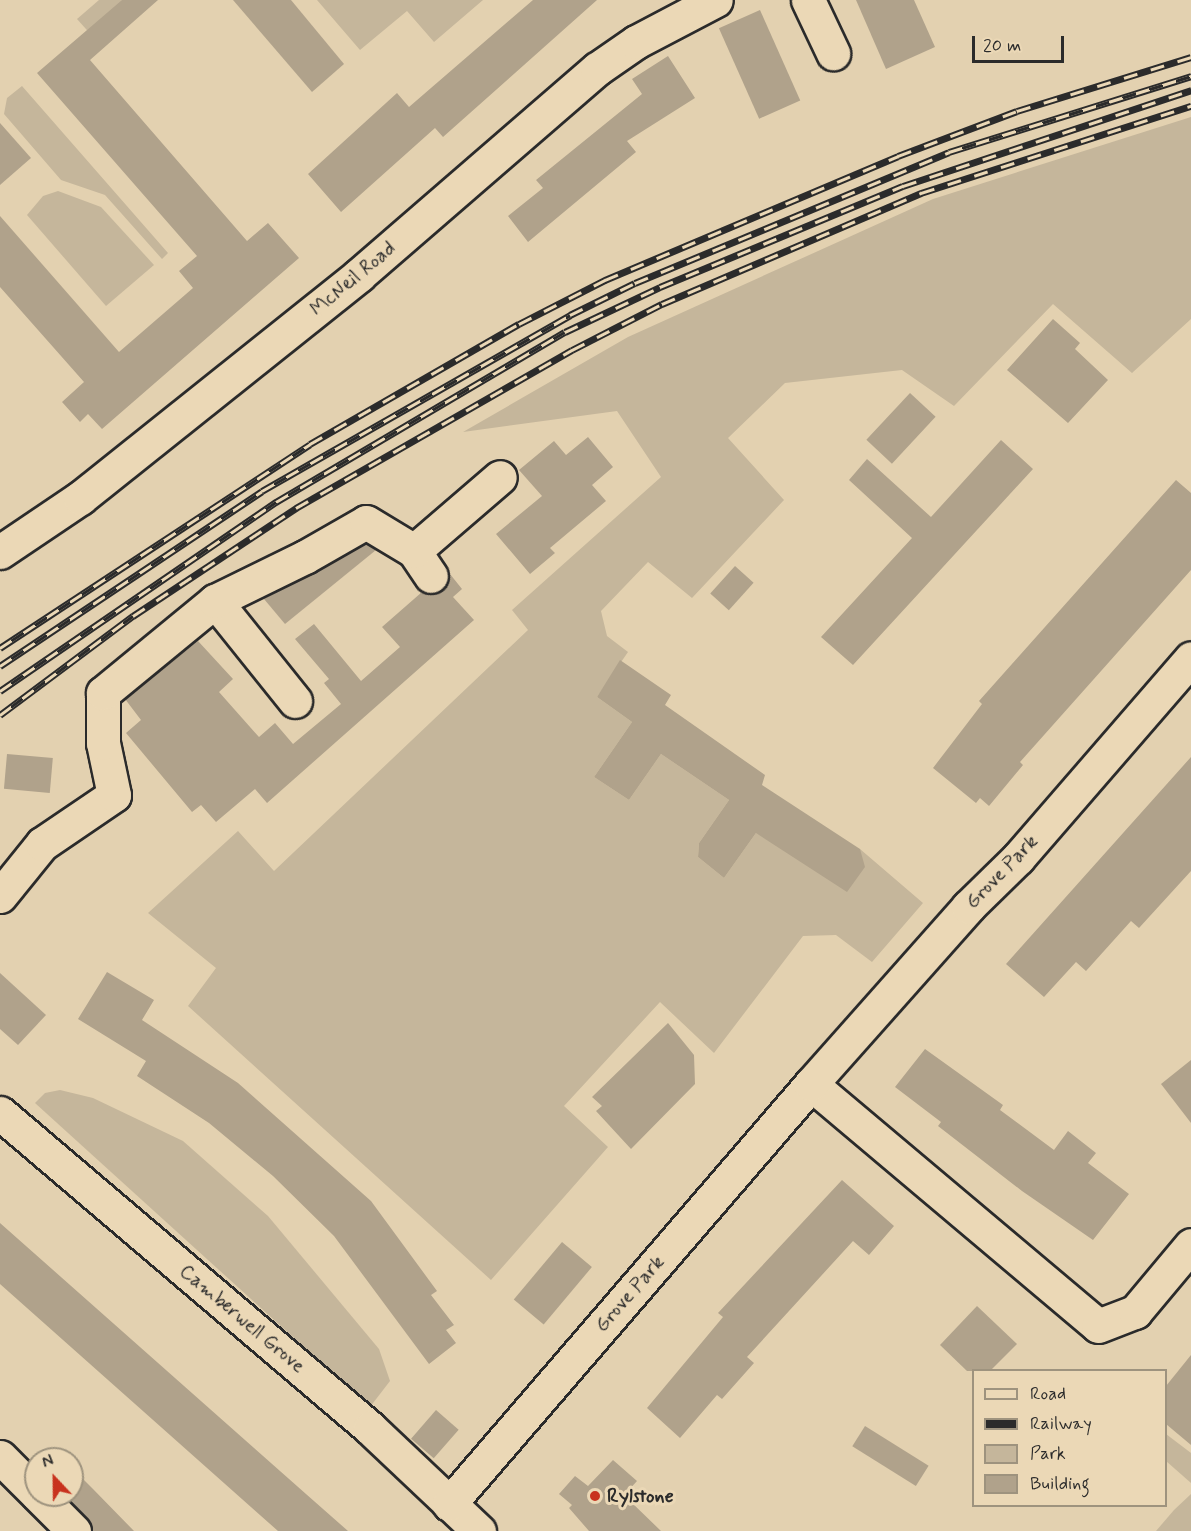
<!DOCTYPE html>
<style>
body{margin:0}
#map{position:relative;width:1191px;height:1531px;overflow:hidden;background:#e3d1b0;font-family:Mynerve,sans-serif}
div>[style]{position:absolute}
.green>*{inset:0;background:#c5b69b}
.building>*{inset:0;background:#b0a28b;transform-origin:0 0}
.roads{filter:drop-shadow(2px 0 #2b2b2b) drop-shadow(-2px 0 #2b2b2b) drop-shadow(0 2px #2b2b2b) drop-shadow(0 -2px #2b2b2b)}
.minor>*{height:33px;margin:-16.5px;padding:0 16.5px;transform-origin:16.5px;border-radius:16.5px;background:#ebd8b6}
.rail>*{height:7px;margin-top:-3.5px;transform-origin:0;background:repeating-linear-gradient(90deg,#ebd8b6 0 14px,#2b2b2b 0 28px);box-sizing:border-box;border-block:2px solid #2b2b2b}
.dots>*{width:16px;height:16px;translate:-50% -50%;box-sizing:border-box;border:3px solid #ebd8b6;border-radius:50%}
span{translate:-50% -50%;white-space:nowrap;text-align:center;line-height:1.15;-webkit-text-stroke:6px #ebd8b6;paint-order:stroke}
.street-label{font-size:20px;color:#2b2b2b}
.poi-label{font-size:20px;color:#2b2b2b;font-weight:700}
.left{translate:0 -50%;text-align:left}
.legend{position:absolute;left:972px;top:1369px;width:195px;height:138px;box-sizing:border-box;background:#ebd8b6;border:2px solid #9e937e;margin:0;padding:8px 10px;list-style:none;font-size:18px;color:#2b2b2b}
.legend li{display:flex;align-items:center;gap:12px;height:30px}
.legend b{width:30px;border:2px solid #9e937e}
.north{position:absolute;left:24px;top:1447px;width:60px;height:60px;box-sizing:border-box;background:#ebd8b6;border:2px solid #9e937e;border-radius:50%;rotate:338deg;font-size:16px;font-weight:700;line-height:24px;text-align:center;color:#2b2b2b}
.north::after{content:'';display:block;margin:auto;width:21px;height:27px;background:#c8321e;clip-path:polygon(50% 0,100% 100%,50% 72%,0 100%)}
.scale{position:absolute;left:972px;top:36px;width:92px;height:27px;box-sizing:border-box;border:3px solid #2b2b2b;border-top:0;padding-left:8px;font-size:18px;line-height:21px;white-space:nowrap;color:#2b2b2b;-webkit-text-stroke:4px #ebd8b6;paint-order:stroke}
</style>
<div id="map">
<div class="green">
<div style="clip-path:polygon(99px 0,122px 0,103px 48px,77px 19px)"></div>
<div style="clip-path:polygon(317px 0,483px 0,434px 42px,407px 11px,360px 50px)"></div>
<div style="clip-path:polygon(22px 86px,168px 253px,162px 259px,105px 195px,61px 180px,4px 114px,7px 98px)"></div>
<div style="clip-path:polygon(1191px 117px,1191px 319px,1132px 373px,1053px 304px,954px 406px,902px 370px,785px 383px,728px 438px,784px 500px,692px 598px,648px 562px,601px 611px,607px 636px,628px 652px,597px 697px,632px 722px,594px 777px,629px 800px,661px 754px,729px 800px,699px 843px,698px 857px,724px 878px,756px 833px,860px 849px,923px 903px,872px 962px,836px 935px,803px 936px,714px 1053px,660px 1002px,564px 1106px,608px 1147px,491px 1280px,188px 1006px,216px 968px,148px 913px,238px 831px,274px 871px,528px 630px,512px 610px,661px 477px,617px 411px,463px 432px,628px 337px,933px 199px)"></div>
<div style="clip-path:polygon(58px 191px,101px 207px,154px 265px,106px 306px,27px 215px,43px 196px)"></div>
<div style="clip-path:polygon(60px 1090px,93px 1098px,183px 1141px,268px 1216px,379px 1349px,390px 1381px,370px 1407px,35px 1103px,45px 1093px)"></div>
<div style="clip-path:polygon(1166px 1434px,1191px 1453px,1191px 1483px,1166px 1461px)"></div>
<div style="clip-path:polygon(1191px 1494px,1191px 1531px,1156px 1531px,1174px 1510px)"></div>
</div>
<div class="building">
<div style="clip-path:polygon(122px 0,158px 0,90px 60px,247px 241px,268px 223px,299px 258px,102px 429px,88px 414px,80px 422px,62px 402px,84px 382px,0 287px,0 216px,119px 352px,193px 288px,179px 271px,197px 256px,37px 73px)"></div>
<div style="clip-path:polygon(233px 0,291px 0,344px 64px,312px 92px)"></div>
<div style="clip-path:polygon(533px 0,597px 0,443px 137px,435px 128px,341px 212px,308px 174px,397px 93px,409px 107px)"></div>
<div style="clip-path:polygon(856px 0,914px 0,935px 47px,886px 69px)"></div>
<div style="left:760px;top:10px;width:99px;height:45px;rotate:66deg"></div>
<div style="clip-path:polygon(668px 56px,695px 98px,627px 141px,636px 152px,528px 242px,508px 216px,543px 188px,536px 180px,642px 94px,632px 79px)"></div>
<div style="clip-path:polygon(0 123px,31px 158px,0 185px)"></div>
<div style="clip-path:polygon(1053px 319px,1080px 343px,1075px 349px,1108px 380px,1068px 423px,1007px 370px)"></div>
<div style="left:910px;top:393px;width:35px;height:64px;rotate:43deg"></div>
<div style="clip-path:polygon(588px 437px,613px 467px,592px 485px,606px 501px,550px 548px,555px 553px,530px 574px,496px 534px,542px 496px,519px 470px,554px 441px,566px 455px)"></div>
<div style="clip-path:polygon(1001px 440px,1033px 469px,853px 665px,821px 637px,912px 538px,849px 480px,867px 459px,931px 517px)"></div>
<div style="clip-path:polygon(1176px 480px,1191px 493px,1191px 570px,1020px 762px,1023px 765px,989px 806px,980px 798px,976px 803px,933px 768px,982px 704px,979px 701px)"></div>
<div style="clip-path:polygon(366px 544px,376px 550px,285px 624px,264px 599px)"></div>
<div style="left:735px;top:566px;width:25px;height:37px;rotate:42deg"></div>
<div style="clip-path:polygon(450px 574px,462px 589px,453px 597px,474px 620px,267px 803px,255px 789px,216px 822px,201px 805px,192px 812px,126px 733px,141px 720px,125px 699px,198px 641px,233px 679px,219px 692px,259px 737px,275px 723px,293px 744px,341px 704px,324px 683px,329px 679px,295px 639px,314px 624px,361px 681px,400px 647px,382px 627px,422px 592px,442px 591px)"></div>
<div style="clip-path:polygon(620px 660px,671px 695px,665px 705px,765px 775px,762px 785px,860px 849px,865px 867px,847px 892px,756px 833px,724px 878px,698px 857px,699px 843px,729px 800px,661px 754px,629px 800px,594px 777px,632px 722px,597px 697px)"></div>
<div style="left:7px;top:754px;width:46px;height:35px;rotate:5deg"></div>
<div style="clip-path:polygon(1191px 757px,1191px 871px,1139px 928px,1131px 921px,1086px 971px,1076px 962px,1044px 997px,1006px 964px)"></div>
<div style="clip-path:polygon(107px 972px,154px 1000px,142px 1020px,238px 1083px,371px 1201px,437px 1291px,431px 1295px,454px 1325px,446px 1330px,456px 1343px,429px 1364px,334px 1236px,273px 1176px,209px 1123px,137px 1076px,146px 1061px,78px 1019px)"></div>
<div style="clip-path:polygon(0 973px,46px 1015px,18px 1045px,0 1029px)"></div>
<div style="clip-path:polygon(668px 1023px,694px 1055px,695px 1084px,631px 1149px,596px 1111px,602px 1106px,592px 1097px)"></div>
<div style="clip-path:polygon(925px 1049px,1003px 1105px,1000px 1110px,1054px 1150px,1068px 1131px,1096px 1153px,1088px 1163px,1129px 1194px,1093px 1240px,1022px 1191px,938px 1126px,941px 1122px,895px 1087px)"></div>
<div style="clip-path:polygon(1191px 1060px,1191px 1123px,1161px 1084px)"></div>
<div style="clip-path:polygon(842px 1180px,894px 1226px,869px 1255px,853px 1241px,747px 1357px,754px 1363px,722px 1399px,717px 1395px,680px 1438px,647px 1408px,723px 1317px,718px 1313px)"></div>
<div style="clip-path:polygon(0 1223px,306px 1494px,348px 1531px,278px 1531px,0 1284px)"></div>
<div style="left:562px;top:1242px;width:39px;height:75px;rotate:40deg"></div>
<div style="clip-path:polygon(977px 1306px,1017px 1344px,990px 1371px,967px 1371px,940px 1345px)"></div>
<div style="clip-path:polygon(1191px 1355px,1191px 1445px,1166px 1424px,1166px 1386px)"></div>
<div style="left:436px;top:1410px;width:30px;height:38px;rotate:41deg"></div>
<div style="left:865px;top:1426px;width:75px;height:24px;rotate:32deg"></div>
<div style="clip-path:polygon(54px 1450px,63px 1459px,46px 1459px)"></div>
<div style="clip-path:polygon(613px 1460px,637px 1481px,626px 1493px,629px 1500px,661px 1531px,589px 1531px,569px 1508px,572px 1505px,559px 1494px,575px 1476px,588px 1486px)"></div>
<div style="clip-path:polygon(72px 1468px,93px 1489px,134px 1531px,92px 1531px,88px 1518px,65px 1495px,72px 1495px)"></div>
</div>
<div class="roads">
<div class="minor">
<div style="left:808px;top:0;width:59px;rotate:64.7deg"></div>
<div style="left:414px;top:551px;width:30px;rotate:56deg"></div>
<div style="left:0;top:552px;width:97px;rotate:-34deg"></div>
<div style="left:80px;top:498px;width:357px;rotate:-38.6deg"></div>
<div style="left:359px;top:275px;width:315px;rotate:-40.9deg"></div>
<div style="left:597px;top:69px;width:47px;rotate:-34.7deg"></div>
<div style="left:636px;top:42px;width:90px;rotate:-27.7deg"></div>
<div style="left:215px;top:601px;width:128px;rotate:51.3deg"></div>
<div style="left:0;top:896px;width:67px;rotate:-51.1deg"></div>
<div style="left:42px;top:844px;width:87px;rotate:-34.2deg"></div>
<div style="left:114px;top:795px;width:53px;rotate:-101.9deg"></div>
<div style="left:103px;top:743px;width:50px;rotate:-90deg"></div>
<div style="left:103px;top:693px;width:145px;rotate:-39.4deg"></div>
<div style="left:215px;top:601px;width:100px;rotate:-26.1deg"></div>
<div style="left:305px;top:557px;width:70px;rotate:-29.8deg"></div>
<div style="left:366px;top:522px;width:56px;rotate:31.1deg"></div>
<div style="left:414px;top:551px;width:113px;rotate:-40.7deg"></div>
<div style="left:811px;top:1084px;width:375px;rotate:40.1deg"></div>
<div style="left:1098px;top:1326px;width:40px;rotate:-21deg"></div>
<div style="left:1135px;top:1312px;width:87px;rotate:-50.1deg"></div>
<div style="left:0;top:1113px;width:486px;rotate:40.4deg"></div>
<div style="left:370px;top:1428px;width:150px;rotate:43.4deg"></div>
<div style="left:0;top:1457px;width:51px;rotate:45deg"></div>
<div style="left:38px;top:1495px;width:51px;rotate:45deg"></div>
<div style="left:449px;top:1504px;width:554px;rotate:-49.24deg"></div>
<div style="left:811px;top:1084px;width:237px;rotate:-48.4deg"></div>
<div style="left:968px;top:907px;width:70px;rotate:-44.4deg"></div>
<div style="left:1018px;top:858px;width:264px;rotate:-49.1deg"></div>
</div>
</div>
<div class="rail">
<div style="left:0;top:648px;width:371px;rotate:-33.3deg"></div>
<div style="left:310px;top:444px;width:241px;rotate:-29.9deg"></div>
<div style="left:519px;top:324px;width:97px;rotate:-27.1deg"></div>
<div style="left:605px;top:280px;width:318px;rotate:-22.9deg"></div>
<div style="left:898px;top:156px;width:127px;rotate:-20.7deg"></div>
<div style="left:1017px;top:111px;width:182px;rotate:-17.2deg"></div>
<div style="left:0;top:666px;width:315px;rotate:-33.7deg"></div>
<div style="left:262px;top:491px;width:355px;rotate:-29.7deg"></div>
<div style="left:570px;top:315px;width:72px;rotate:-26.2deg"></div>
<div style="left:635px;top:283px;width:340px;rotate:-22.6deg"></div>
<div style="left:949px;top:152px;width:254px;rotate:-17.4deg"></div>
<div style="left:0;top:691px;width:335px;rotate:-34.4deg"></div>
<div style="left:276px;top:502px;width:335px;rotate:-30.5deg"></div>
<div style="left:565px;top:332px;width:105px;rotate:-25.3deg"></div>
<div style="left:660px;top:287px;width:263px;rotate:-22.6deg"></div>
<div style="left:903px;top:186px;width:304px;rotate:-18.4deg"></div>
<div style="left:0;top:715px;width:166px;rotate:-36.7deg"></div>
<div style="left:133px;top:616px;width:196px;rotate:-33.5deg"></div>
<div style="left:296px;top:508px;width:318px;rotate:-29.8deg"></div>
<div style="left:572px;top:350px;width:101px;rotate:-27.1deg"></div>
<div style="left:662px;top:304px;width:282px;rotate:-23.2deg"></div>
<div style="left:921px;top:193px;width:284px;rotate:-17.9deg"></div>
</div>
<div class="dots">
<div style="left:595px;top:1496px;background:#c8321e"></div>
</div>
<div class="street-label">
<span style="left:353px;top:279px;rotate:-40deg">McNeil Road</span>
<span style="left:1002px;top:872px;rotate:-46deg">Grove Park</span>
<span style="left:630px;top:1294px;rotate:-49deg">Grove Park</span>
<span style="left:242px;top:1319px;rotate:40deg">Camberwell Grove</span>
</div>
<div class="poi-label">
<span class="left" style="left:607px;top:1496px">Rylstone</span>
</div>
<ul class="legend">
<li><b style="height:8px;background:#ebd8b6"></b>Road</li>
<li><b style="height:8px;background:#2b2b2b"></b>Railway</li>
<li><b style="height:16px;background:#c5b69b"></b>Park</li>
<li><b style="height:16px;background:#b0a28b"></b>Building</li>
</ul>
<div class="north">N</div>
<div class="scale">20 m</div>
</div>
